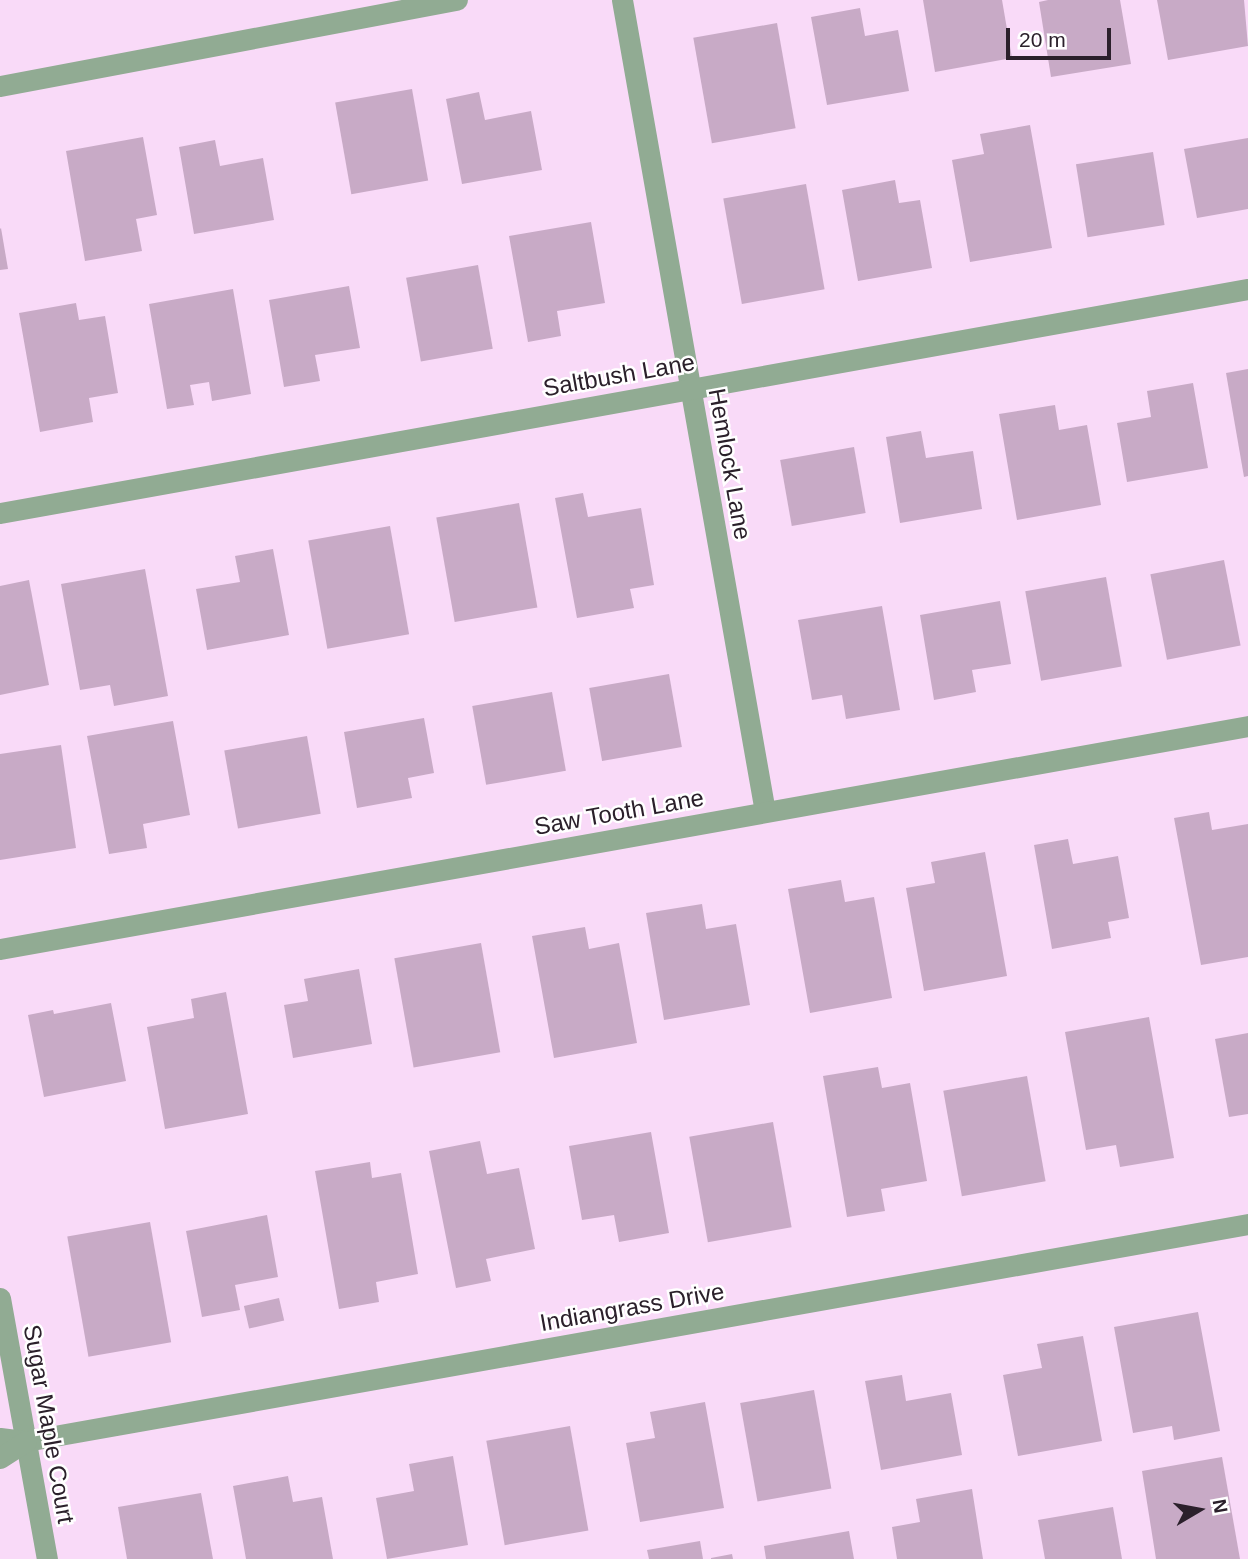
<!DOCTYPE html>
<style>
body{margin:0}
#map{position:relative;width:1248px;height:1559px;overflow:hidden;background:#f9daf8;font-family:Helvetica,sans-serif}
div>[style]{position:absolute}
.building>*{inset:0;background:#c8aac6;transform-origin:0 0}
.street>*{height:21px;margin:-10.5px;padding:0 10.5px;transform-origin:10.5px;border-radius:10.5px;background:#91ab93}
span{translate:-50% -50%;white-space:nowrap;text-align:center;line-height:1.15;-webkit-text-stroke:5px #fff;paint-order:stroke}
.street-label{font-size:24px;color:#2b202b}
.north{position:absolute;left:1164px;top:1475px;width:70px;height:70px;-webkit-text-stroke:5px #fff;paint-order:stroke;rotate:80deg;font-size:19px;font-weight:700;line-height:28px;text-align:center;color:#2b202b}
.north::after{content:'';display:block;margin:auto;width:24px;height:32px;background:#2b202b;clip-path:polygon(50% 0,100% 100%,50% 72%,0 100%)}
.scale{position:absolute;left:1006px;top:28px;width:105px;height:32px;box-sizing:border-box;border:4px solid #2b202b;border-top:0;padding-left:9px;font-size:21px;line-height:24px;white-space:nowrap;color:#2b202b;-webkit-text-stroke:5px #fff;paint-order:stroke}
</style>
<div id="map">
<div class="building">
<div style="clip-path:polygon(923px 0,1002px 0,1012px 58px,935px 72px)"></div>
<div style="clip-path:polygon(1048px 0,1120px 0,1131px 64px,1051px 77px,1039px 2px)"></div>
<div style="clip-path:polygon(1157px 0,1244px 0,1248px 46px,1168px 60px)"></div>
<div style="clip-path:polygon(860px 8px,865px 36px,898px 30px,909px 91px,827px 105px,811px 17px)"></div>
<div style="left:777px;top:23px;width:107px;height:85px;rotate:80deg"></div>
<div style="left:412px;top:89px;width:93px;height:78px;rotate:80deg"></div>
<div style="clip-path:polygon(479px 92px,485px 120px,531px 111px,542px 170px,462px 184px,446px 99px)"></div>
<div style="clip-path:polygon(1030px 125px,1052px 248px,970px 262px,952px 160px,984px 154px,980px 134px)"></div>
<div style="clip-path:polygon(143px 137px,157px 215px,136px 219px,142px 251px,85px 261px,66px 151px)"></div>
<div style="clip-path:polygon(1248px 138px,1248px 209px,1197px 218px,1184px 149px)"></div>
<div style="clip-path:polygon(215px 140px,220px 166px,263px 158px,274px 220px,194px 234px,179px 147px)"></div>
<div style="left:1153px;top:152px;width:74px;height:78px;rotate:81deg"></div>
<div style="clip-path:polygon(895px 180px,899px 203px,920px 200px,932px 268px,858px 281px,842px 190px)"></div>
<div style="left:806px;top:184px;width:107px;height:84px;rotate:80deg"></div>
<div style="clip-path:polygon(591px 222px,605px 303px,557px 311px,561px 336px,528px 342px,509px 236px)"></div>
<div style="clip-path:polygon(1px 228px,8px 269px,0 270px,0 229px)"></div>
<div style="left:478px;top:265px;width:85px;height:73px;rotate:80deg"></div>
<div style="clip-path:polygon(349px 286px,360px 348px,315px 355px,320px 381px,284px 387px,269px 300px)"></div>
<div style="clip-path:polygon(233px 289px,251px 394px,212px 401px,209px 382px,190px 385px,194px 405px,167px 409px,149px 304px)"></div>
<div style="clip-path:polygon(76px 303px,79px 320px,105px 316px,118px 393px,89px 398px,93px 422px,40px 432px,19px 313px)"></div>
<div style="clip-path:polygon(1248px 369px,1248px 476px,1244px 477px,1226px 373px)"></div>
<div style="clip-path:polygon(1193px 383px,1208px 468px,1127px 482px,1117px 423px,1151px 417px,1147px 391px)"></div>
<div style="clip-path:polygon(1055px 405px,1059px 430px,1087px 425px,1101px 505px,1017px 520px,999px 414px)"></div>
<div style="clip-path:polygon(921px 431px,926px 458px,973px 451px,982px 509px,900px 523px,886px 437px)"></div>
<div style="left:854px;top:447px;width:67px;height:75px;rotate:80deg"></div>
<div style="clip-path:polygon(583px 493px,588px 517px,641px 508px,654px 585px,630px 589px,634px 608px,577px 618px,555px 498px)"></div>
<div style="left:519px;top:503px;width:106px;height:84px;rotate:80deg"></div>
<div style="left:390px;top:526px;width:110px;height:83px;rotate:80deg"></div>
<div style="clip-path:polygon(273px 549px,289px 635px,207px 650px,196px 589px,240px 582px,235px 556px)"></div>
<div style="left:1224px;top:560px;width:87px;height:75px;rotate:79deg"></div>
<div style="clip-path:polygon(145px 569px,168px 696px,114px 706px,110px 685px,80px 690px,61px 584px)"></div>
<div style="left:1106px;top:577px;width:91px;height:82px;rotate:80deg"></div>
<div style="clip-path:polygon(29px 580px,49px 685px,0 695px,0 586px)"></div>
<div style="clip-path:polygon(1000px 601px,1011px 664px,972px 670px,976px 692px,934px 700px,920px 615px)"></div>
<div style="clip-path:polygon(882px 606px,900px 710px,846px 719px,842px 695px,812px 700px,798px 620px)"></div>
<div style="left:669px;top:674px;width:74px;height:81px;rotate:80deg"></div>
<div style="left:552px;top:692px;width:80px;height:81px;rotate:80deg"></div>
<div style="clip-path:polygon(424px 718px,434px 773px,408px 778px,412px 798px,357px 808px,344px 732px)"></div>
<div style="clip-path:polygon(173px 721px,190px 815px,143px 824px,147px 848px,109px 854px,87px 736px)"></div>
<div style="left:307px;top:736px;width:79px;height:84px;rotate:80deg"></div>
<div style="clip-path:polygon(61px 745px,76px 848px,0 860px,0 754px)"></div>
<div style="clip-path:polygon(1209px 812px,1212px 830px,1248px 824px,1248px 957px,1201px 965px,1174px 818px)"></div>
<div style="clip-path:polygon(1068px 839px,1073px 864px,1118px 856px,1129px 918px,1108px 922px,1111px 938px,1052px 949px,1034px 845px)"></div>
<div style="clip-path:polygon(985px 852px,1007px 976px,924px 991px,906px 888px,935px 883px,931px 862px)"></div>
<div style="clip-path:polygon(841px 880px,845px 902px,874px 897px,892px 998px,810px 1013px,788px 889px)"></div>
<div style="clip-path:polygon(702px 904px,706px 929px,736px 924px,750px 1005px,664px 1020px,646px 913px)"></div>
<div style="clip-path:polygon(585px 927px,589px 949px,619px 943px,637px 1043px,554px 1058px,532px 936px)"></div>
<div style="left:481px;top:943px;width:111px;height:88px;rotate:80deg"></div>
<div style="clip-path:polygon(359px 969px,372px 1044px,293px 1058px,284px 1005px,308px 1001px,304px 979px)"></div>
<div style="clip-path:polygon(226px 992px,248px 1114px,165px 1129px,147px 1027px,194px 1018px,191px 999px)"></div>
<div style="clip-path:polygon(111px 1003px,126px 1081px,44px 1097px,28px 1015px,53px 1010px,54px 1014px)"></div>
<div style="clip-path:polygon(1149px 1017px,1174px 1158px,1120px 1167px,1116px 1145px,1086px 1150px,1065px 1032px)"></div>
<div style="clip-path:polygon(1248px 1033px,1248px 1114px,1229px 1117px,1215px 1039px)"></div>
<div style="clip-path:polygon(878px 1067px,882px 1088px,910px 1083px,927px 1181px,881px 1189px,885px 1211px,847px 1217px,823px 1076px)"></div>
<div style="left:1027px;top:1076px;width:107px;height:85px;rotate:80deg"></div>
<div style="left:773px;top:1122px;width:107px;height:85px;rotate:80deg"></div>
<div style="clip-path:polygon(651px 1132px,669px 1233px,619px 1242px,614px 1215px,582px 1220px,569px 1146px)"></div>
<div style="clip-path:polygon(480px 1141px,487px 1174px,519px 1168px,535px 1249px,486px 1259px,491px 1281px,456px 1288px,429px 1151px)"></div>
<div style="clip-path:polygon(370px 1162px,372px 1178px,401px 1173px,418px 1274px,376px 1282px,379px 1302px,339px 1309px,315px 1171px)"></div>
<div style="clip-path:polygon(267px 1215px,278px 1277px,235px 1285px,240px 1310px,202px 1317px,186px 1231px)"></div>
<div style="left:150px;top:1222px;width:122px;height:84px;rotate:80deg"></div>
<div style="left:279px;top:1298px;width:23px;height:36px;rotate:77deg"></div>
<div style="clip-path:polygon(1198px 1312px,1220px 1431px,1174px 1440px,1172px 1426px,1133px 1433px,1114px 1327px)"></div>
<div style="clip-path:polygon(1083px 1336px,1102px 1441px,1018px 1456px,1003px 1375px,1042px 1368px,1037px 1344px)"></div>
<div style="clip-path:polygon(902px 1375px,906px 1401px,951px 1393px,962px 1455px,881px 1470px,865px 1381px)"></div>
<div style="left:814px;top:1390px;width:100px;height:75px;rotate:80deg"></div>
<div style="clip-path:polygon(705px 1402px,724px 1508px,640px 1522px,626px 1443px,655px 1438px,650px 1412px)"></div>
<div style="left:570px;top:1426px;width:106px;height:85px;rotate:80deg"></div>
<div style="clip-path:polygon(453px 1456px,468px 1545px,387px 1559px,376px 1498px,414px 1491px,409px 1464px)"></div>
<div style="clip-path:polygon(1222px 1457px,1240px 1559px,1156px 1559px,1142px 1471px)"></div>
<div style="clip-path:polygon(288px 1476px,293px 1502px,322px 1497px,333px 1559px,246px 1559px,233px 1486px)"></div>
<div style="clip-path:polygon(972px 1489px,983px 1559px,897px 1559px,892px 1527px,920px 1522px,916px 1499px)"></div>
<div style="clip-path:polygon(201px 1493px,213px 1559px,127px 1559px,118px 1507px)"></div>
<div style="clip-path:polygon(1113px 1507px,1122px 1559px,1045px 1559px,1038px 1520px)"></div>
<div style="clip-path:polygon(849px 1531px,854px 1559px,766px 1559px,764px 1546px)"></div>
<div style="clip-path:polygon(700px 1541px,703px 1559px,649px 1559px,647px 1550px)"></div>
<div style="clip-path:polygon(732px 1554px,733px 1559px,711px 1559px,711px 1558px)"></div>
</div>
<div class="street">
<div style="left:622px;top:0;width:824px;rotate:80.01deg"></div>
<div style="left:0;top:86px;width:465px;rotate:-10.7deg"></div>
<div style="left:0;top:513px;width:1268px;rotate:-10.18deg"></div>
<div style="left:0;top:949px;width:1268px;rotate:-10.13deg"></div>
<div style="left:0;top:1298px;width:265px;rotate:79.8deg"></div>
<div style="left:0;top:1438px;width:26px;rotate:7deg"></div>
<div style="left:26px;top:1441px;width:1241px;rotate:-10.07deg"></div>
<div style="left:0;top:1458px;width:31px;rotate:-33deg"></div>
</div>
<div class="street-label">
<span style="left:619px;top:375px;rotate:-10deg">Saltbush Lane</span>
<span style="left:730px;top:464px;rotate:80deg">Hemlock Lane</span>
<span style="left:619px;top:812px;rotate:-10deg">Saw Tooth Lane</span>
<span style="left:632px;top:1307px;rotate:-10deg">Indiangrass Drive</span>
<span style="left:49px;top:1424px;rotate:80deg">Sugar Maple Court</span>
</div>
<div class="north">N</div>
<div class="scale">20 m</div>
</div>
